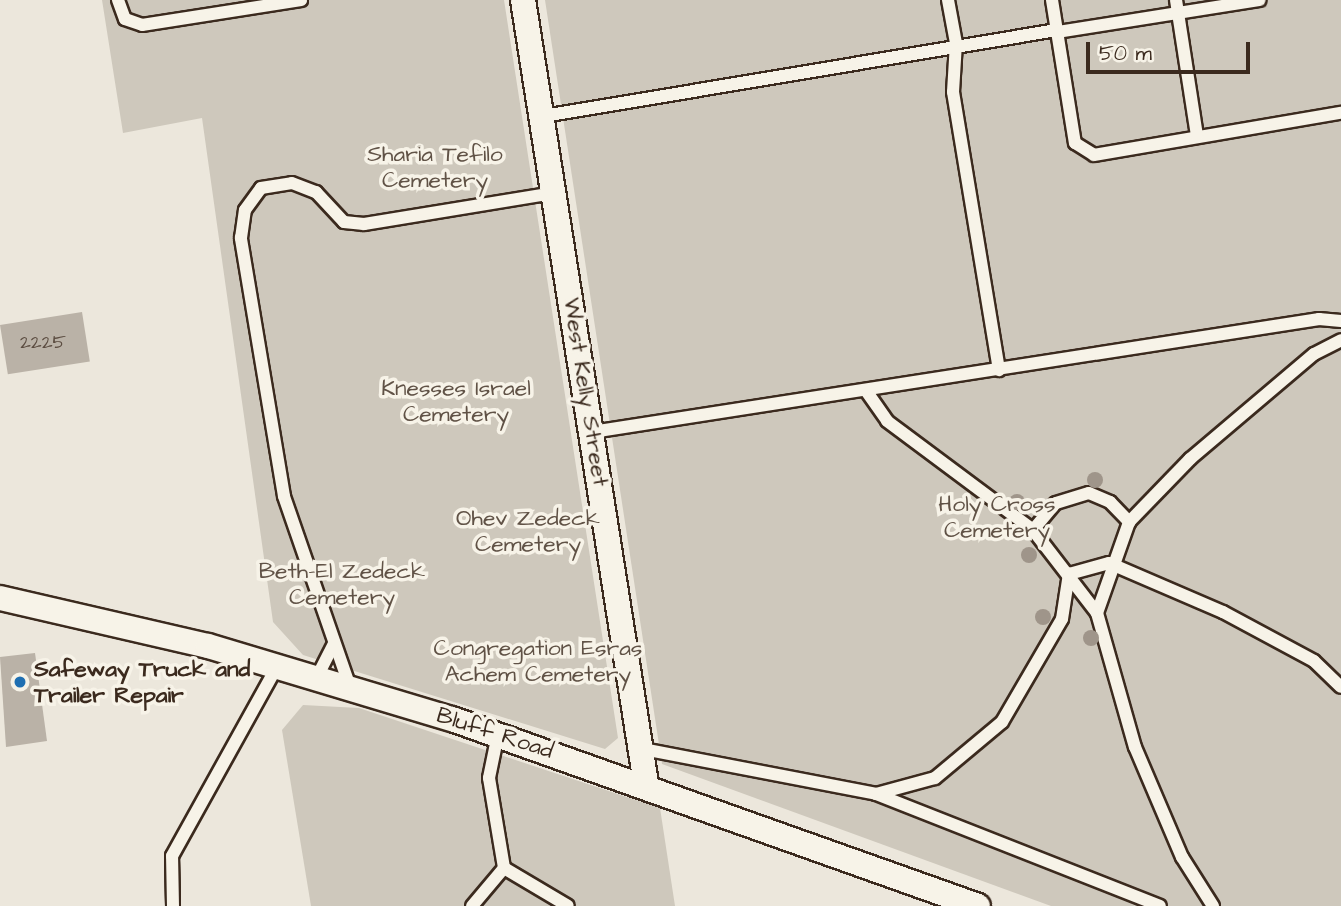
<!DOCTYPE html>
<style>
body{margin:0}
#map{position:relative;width:1341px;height:906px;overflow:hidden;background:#ece7dc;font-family:"Architects Daughter",sans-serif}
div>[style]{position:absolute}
.green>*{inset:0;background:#cec8bc}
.building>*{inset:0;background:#bab2a7;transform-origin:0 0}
.roads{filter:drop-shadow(2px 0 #3b2a1e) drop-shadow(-2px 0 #3b2a1e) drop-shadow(0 2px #3b2a1e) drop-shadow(0 -2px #3b2a1e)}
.lane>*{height:12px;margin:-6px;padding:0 6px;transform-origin:6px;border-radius:6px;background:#f7f3e8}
.street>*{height:24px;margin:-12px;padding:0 12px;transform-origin:12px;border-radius:12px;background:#f7f3e8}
.trees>*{width:16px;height:16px;margin:-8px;border-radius:50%;background:#9f958a}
.dots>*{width:19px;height:19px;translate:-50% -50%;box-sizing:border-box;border:4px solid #f7f3e8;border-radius:50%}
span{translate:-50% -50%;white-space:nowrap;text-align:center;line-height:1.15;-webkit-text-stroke:7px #f7f3e8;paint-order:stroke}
.number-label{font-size:19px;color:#5b4c40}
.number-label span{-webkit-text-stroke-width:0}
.park-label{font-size:23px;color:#605246}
.street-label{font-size:23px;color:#3b2a1e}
.poi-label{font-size:23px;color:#3b2a1e;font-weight:700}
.left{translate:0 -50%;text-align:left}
.scale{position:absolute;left:1086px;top:42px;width:164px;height:32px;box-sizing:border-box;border:4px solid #3b2a1e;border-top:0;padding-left:9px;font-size:21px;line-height:24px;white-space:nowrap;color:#3b2a1e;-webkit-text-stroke:5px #f7f3e8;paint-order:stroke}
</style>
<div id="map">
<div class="green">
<div style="clip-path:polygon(102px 0,504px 0,618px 738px,605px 749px,303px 655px,273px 622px,202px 118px,123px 133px)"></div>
<div style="clip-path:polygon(545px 0,1341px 0,1341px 906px,1051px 906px,662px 764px)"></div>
<div style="clip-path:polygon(303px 705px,359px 708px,660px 808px,675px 906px,311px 906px,282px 730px)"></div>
</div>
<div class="building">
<div style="left:82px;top:312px;width:50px;height:83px;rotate:81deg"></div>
<div style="clip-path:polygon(35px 653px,47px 741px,6px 747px,0 657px)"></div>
</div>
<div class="roads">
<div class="lane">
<div style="left:118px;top:0;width:20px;rotate:70deg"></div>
<div style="left:125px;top:19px;width:18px;rotate:19deg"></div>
<div style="left:142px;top:25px;width:161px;rotate:-8.9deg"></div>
<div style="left:948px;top:0;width:44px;rotate:79.5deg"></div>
<div style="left:956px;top:43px;width:49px;rotate:93.5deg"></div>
<div style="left:953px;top:92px;width:282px;rotate:80.6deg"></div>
<div style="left:1052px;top:0;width:145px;rotate:80.9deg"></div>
<div style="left:1075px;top:143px;width:22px;rotate:32deg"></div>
<div style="left:1094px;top:155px;width:251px;rotate:-9.7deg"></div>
<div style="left:1176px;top:0;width:138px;rotate:81.2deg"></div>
<div style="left:1058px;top:32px;width:204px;rotate:-9deg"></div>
<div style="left:544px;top:116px;width:520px;rotate:-9.52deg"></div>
<div style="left:867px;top:392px;width:35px;rotate:55deg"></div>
<div style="left:887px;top:421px;width:182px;rotate:36.7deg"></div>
<div style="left:1033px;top:530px;width:105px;rotate:52.4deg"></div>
<div style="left:1097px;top:613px;width:139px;rotate:74.2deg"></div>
<div style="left:1135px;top:747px;width:120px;rotate:66.9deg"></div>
<div style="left:1182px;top:857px;width:58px;rotate:57.7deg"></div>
<div style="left:592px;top:432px;width:736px;rotate:-8.83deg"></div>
<div style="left:1319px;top:319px;width:22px;rotate:5deg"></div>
<div style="left:1033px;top:530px;width:35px;rotate:-50deg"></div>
<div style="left:1056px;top:503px;width:34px;rotate:-17deg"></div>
<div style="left:1089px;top:493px;width:23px;rotate:23deg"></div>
<div style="left:1110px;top:502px;width:28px;rotate:46deg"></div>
<div style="left:1069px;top:574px;width:41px;rotate:-15.4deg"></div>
<div style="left:1109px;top:563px;width:124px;rotate:23.3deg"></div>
<div style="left:1223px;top:612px;width:103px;rotate:28.3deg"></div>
<div style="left:1314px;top:661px;width:37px;rotate:44deg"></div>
<div style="left:1097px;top:613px;width:96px;rotate:-70.6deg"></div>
<div style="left:1129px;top:522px;width:88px;rotate:-45.9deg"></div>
<div style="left:1190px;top:459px;width:162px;rotate:-40.3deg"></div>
<div style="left:1314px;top:354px;width:30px;rotate:-27deg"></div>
<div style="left:317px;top:677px;width:37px;rotate:-63deg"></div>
<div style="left:350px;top:687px;width:202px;rotate:-109.1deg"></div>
<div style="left:284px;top:496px;width:262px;rotate:-99.5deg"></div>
<div style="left:241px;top:238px;width:28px;rotate:-82deg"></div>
<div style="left:245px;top:210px;width:27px;rotate:-54deg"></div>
<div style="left:261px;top:188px;width:31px;rotate:-9deg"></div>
<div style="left:292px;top:183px;width:26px;rotate:21deg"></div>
<div style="left:316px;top:192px;width:41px;rotate:47deg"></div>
<div style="left:344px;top:222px;width:20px;rotate:6deg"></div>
<div style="left:364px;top:224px;width:193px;rotate:-9.3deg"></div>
<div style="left:498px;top:734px;width:45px;rotate:101.6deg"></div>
<div style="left:489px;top:778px;width:91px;rotate:80.5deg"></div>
<div style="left:504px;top:868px;width:74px;rotate:30.7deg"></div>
<div style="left:643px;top:749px;width:237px;rotate:10.9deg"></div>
<div style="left:876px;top:794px;width:305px;rotate:21.5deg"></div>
<div style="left:876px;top:794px;width:61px;rotate:-15.2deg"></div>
<div style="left:935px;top:778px;width:87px;rotate:-39.9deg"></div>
<div style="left:1002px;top:722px;width:119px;rotate:-59.8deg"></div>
<div style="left:1062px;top:619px;width:46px;rotate:-81.2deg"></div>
<div style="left:173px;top:906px;width:50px;rotate:-91.1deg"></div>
<div style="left:172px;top:856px;width:218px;rotate:-61deg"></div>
<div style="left:472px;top:906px;width:50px;rotate:-49.9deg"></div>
</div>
<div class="street">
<div style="left:523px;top:0;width:794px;rotate:81.08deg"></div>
<div style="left:0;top:598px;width:213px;rotate:13deg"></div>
<div style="left:208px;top:646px;width:255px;rotate:16.7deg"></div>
<div style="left:452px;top:719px;width:558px;rotate:19.57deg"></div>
</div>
</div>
<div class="trees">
<div style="left:1095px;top:480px"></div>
<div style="left:1017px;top:502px"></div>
<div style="left:1029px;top:555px"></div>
<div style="left:1043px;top:617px"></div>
<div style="left:1091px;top:638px"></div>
</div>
<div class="dots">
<div style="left:20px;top:682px;background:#1f6fb2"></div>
</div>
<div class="number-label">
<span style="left:43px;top:343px">2225</span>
</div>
<div class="park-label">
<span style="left:435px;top:167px">Sharia Tefilo<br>Cemetery</span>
<span style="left:456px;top:401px">Knesses Israel<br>Cemetery</span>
<span style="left:997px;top:517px">Holy Cross<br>Cemetery</span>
<span style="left:528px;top:531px">Ohev Zedeck<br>Cemetery</span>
<span style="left:342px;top:584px">Beth-El Zedeck<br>Cemetery</span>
<span style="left:538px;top:661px">Congregation Esras<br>Achem Cemetery</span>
</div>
<div class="street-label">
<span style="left:586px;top:392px;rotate:81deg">West Kelly Street</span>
<span style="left:495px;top:733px;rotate:18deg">Bluff Road</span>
</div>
<div class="poi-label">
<span class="left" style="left:34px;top:682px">Safeway Truck and<br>Trailer Repair</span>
</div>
<div class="scale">50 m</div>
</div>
